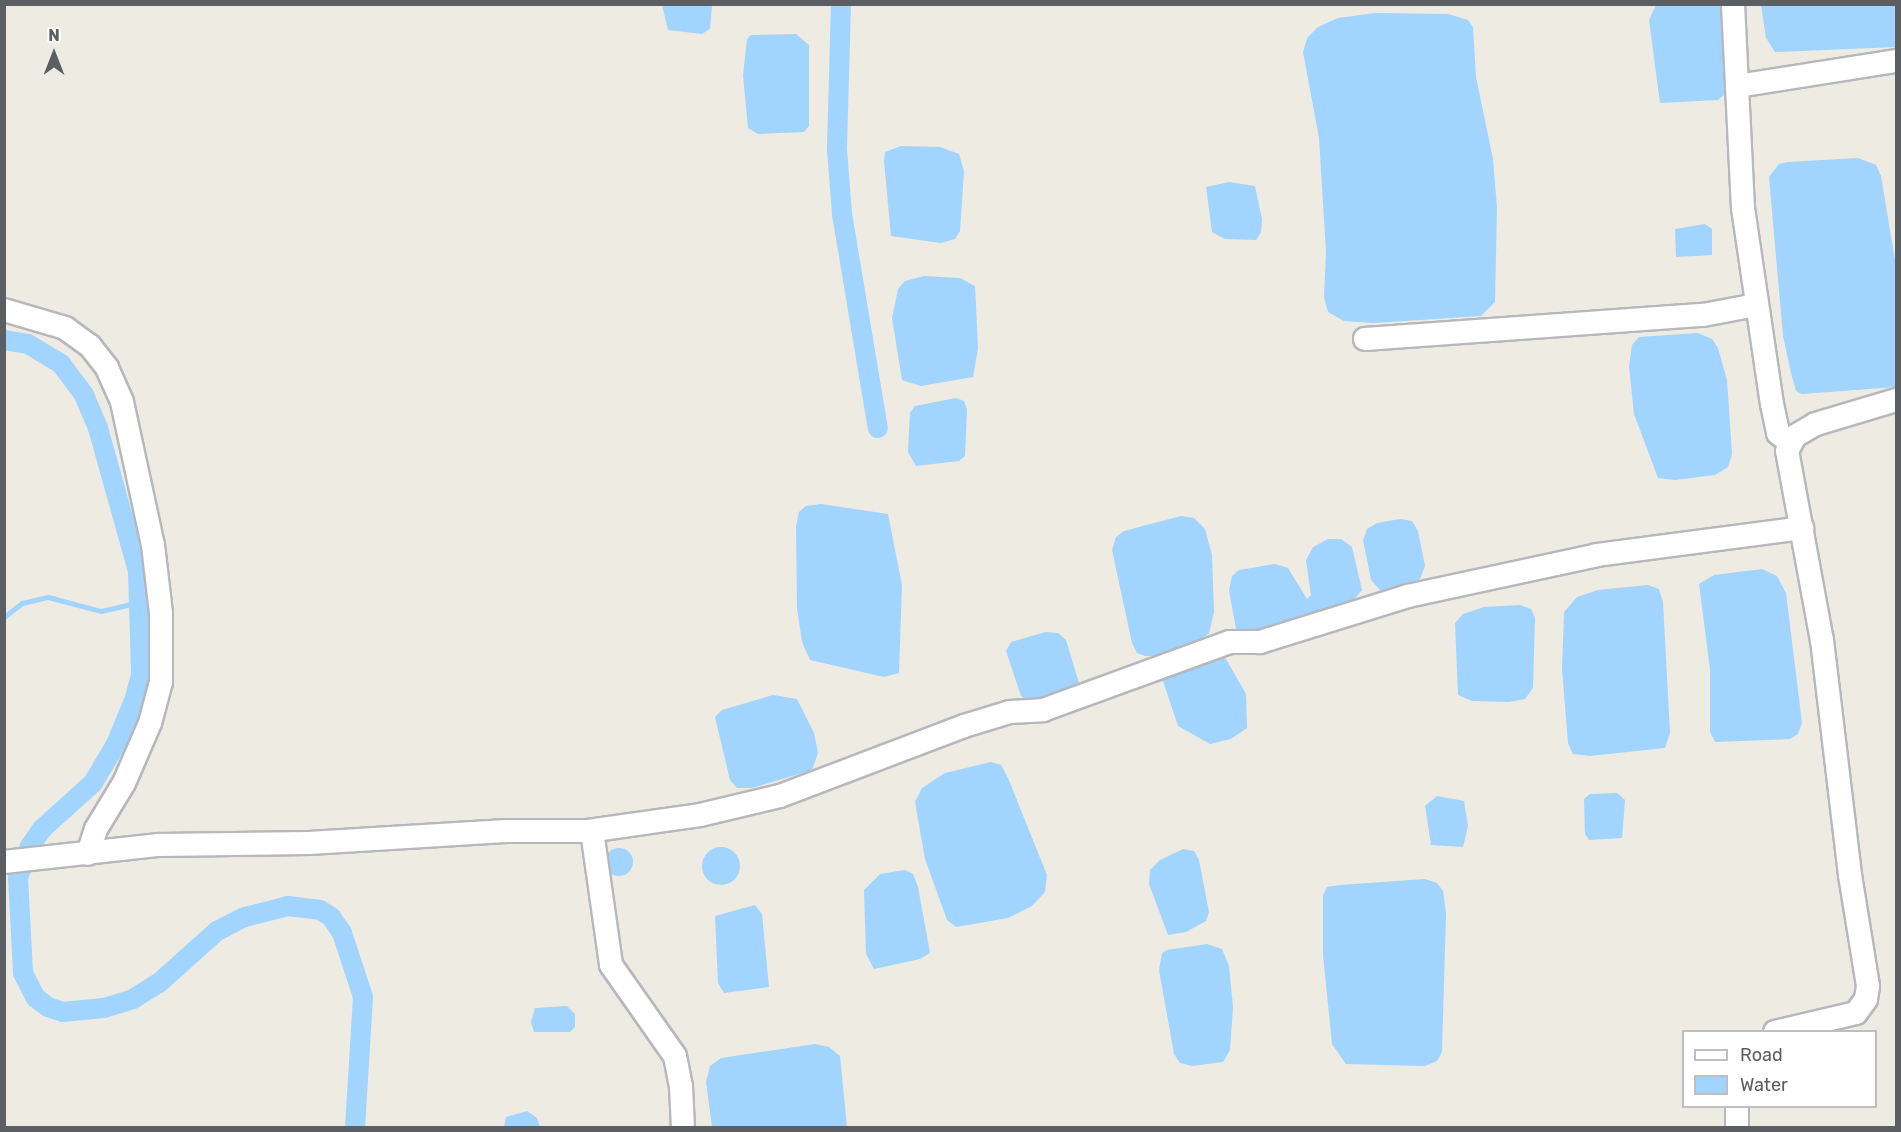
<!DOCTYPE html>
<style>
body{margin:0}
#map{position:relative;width:1901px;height:1132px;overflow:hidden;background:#eeebe2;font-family:Rubik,sans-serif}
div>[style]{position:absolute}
.water>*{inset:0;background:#a1d4ff}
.round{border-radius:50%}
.stream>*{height:5px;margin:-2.5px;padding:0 2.5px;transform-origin:2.5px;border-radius:2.5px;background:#a1d4ff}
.canal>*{height:20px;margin:-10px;padding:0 10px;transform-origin:10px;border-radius:10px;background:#a1d4ff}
.roads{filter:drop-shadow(2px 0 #b5b8bd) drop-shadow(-2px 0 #b5b8bd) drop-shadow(0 2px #b5b8bd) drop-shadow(0 -2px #b5b8bd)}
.minor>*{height:22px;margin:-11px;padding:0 11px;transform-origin:11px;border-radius:11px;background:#fff}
span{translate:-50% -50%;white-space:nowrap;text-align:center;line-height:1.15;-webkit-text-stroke:5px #fff;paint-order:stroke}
.frame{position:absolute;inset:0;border:6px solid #5b5e63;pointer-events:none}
.legend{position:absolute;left:1682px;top:1030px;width:195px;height:78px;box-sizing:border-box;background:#fff;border:2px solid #bdbfc1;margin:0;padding:8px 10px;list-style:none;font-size:18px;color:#5b5e63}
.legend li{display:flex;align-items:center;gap:12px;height:30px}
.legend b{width:30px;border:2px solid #bdbfc1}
.north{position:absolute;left:24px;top:24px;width:60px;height:60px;-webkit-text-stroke:4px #fff;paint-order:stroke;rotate:0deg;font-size:16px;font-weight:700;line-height:24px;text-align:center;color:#5b5e63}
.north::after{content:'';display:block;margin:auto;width:21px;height:27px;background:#5b5e63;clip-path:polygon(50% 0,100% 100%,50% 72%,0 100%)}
</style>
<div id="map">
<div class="water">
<div style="clip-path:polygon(662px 5px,712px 5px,710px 29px,702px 34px,668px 30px)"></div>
<div style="clip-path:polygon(1656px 5px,1723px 5px,1726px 83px,1724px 95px,1718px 100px,1660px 103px,1649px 20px)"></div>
<div style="clip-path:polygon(1761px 5px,1896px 5px,1896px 47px,1775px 52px,1766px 38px)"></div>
<div style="clip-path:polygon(1375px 13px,1448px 14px,1468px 20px,1473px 27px,1476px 77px,1493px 159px,1497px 208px,1495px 302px,1481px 316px,1374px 323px,1344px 321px,1328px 312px,1324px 297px,1326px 252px,1319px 138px,1303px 52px,1307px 38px,1318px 27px,1338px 18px)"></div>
<div style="clip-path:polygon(796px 34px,809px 45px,809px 126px,804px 132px,758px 134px,748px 128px,743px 75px,747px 39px,751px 35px)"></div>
<div style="clip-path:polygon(901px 146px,940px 147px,959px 154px,964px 171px,960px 231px,955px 239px,941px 243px,891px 236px,884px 161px,885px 152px)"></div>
<div style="clip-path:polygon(1858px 158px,1876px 165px,1881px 176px,1896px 266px,1896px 387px,1802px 394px,1796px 391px,1791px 373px,1783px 336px,1769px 177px,1779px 164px,1788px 162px)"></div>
<div style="clip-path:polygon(1229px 182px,1255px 186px,1262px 219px,1261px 232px,1256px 240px,1225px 239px,1212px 232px,1206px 187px)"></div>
<div style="clip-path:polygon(1705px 224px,1712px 229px,1712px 255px,1676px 257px,1675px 229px)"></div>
<div style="clip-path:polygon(924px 276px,960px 278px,975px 286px,978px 348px,973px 377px,921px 386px,902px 380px,892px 318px,898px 289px,905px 281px)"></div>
<div style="clip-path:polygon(1698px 333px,1712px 339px,1718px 348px,1727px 380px,1732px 454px,1728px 467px,1715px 475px,1675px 480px,1658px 478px,1634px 414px,1629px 367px,1632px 345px,1639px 337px)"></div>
<div style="clip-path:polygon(956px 398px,964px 401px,967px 409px,965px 456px,959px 461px,916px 466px,908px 452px,910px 413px,915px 406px)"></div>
<div style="clip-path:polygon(821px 504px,888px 514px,902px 585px,899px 673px,884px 677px,810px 660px,802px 642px,797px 608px,796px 526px,799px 512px,806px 506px)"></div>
<div style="clip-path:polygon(1181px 516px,1194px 518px,1205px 529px,1212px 555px,1214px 612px,1209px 633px,1199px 642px,1167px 656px,1145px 656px,1137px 653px,1132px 643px,1112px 550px,1116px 537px,1124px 531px)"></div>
<div style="clip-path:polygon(1400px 519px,1412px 521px,1418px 531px,1425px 566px,1420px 579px,1383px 593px,1371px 580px,1363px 540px,1367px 529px,1377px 523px)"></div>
<div style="clip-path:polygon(1328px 539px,1341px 539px,1352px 547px,1362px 590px,1352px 602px,1267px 630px,1245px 634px,1236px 629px,1229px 590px,1232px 576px,1239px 570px,1275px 564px,1288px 568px,1307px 599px,1311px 595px,1306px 560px,1313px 547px)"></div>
<div style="clip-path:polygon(1762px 569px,1777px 576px,1786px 593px,1802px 723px,1798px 734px,1790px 739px,1715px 742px,1710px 732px,1710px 669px,1699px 584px,1714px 575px)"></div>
<div style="clip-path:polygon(1648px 585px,1659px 589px,1663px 602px,1670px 733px,1665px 748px,1590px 756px,1573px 754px,1568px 743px,1562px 669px,1564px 612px,1577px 597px,1598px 590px)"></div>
<div style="clip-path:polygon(1520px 605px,1531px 609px,1535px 618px,1533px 688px,1525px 699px,1509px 702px,1472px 701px,1458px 695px,1455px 623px,1463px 614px,1484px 607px)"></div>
<div style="clip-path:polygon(1046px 632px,1058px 633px,1066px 640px,1079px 683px,1070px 691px,1028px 702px,1021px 696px,1006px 651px,1011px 642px)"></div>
<div style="clip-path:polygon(1217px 655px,1226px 659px,1246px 694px,1247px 728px,1231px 739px,1210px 744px,1178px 726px,1162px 678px)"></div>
<div style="clip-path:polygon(773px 695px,797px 699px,814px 733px,818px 753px,812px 770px,752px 788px,737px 788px,730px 780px,715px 717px,722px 710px)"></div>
<div style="clip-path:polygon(991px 762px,1001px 765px,1008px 778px,1047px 875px,1045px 892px,1032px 906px,1008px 918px,956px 927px,947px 920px,925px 859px,915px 802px,922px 788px,945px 773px)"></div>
<div style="clip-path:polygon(1617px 793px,1625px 800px,1622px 838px,1589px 840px,1585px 834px,1584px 799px,1590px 794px)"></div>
<div style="clip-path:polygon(1437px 796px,1464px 801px,1468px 826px,1463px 847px,1431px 845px,1425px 806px)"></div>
<div class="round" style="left:702px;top:847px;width:38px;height:38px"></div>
<div class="round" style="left:605px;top:848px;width:28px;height:28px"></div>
<div style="clip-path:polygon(1183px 849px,1194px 851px,1199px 860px,1209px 912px,1206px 921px,1186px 932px,1168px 935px,1149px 884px,1150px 870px,1160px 860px)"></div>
<div style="clip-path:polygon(905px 870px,913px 874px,918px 887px,930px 953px,920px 959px,874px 969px,866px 954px,864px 890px,880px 874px)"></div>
<div style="clip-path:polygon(1425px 879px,1437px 883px,1443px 891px,1446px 913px,1442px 1052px,1437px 1061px,1425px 1066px,1346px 1064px,1332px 1044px,1323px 955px,1323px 895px,1327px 887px,1340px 885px)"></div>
<div style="clip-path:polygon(755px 905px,762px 914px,769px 987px,724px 993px,718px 983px,715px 916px)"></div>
<div style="clip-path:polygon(1207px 944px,1222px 949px,1229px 966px,1233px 1007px,1230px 1050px,1223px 1062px,1192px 1066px,1180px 1063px,1174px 1054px,1159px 970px,1162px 953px,1167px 950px)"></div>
<div style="clip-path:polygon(567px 1006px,575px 1014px,575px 1027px,570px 1032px,534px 1032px,531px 1022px,535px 1008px)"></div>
<div style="clip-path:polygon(815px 1044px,829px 1047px,840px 1056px,847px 1127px,712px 1127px,706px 1082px,710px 1066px,721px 1058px)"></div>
<div style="clip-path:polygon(527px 1111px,537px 1118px,540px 1127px,504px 1127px,506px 1117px)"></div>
</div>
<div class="stream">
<div style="left:4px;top:617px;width:23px;rotate:-38deg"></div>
<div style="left:22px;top:603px;width:27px;rotate:-13deg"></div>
<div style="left:48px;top:597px;width:55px;rotate:14.8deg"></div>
<div style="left:101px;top:611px;width:39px;rotate:-13deg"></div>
</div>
<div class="canal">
<div style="left:841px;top:4px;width:145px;rotate:91.6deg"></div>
<div style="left:837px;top:149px;width:65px;rotate:85.6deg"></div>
<div style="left:842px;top:214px;width:217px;rotate:80.5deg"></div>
<div style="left:4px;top:340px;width:24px;rotate:9deg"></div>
<div style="left:28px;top:344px;width:39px;rotate:31deg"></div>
<div style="left:61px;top:364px;width:39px;rotate:53deg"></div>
<div style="left:84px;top:395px;width:36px;rotate:67deg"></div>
<div style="left:98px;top:428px;width:148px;rotate:74.4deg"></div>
<div style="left:138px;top:571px;width:104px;rotate:88.3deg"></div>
<div style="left:141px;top:675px;width:24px;rotate:105deg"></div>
<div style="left:135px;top:698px;width:50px;rotate:112.4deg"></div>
<div style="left:116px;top:744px;width:45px;rotate:120.5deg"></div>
<div style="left:93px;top:783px;width:69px;rotate:138deg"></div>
<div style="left:42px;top:829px;width:21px;rotate:125deg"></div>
<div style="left:30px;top:846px;width:33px;rotate:111deg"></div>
<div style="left:18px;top:877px;width:96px;rotate:87deg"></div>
<div style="left:23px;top:973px;width:28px;rotate:63deg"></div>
<div style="left:36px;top:998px;width:15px;rotate:37deg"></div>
<div style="left:48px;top:1007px;width:16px;rotate:18deg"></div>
<div style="left:63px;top:1012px;width:41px;rotate:-5.6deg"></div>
<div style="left:104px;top:1008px;width:30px;rotate:-17deg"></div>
<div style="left:133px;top:999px;width:31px;rotate:-32deg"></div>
<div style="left:159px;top:983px;width:78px;rotate:-41.9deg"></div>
<div style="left:217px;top:931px;width:31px;rotate:-27deg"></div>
<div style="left:245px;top:917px;width:44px;rotate:-14.3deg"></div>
<div style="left:288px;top:906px;width:32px;rotate:7deg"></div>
<div style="left:320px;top:910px;width:13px;rotate:32deg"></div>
<div style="left:331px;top:917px;width:19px;rotate:55deg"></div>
<div style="left:342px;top:933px;width:67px;rotate:71.8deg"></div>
<div style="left:363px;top:997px;width:131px;rotate:93.5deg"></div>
</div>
<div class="roads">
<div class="minor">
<div style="left:1733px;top:4px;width:204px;rotate:87.2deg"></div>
<div style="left:1743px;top:208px;width:198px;rotate:81.6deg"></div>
<div style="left:1772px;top:404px;width:30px;rotate:78deg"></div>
<div style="left:1778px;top:433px;width:14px;rotate:39deg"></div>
<div style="left:1738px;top:86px;width:160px;rotate:-9deg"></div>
<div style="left:4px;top:310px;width:64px;rotate:16.4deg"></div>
<div style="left:65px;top:328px;width:31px;rotate:36deg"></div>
<div style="left:90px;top:346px;width:28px;rotate:52deg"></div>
<div style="left:107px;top:368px;width:37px;rotate:66deg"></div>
<div style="left:122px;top:402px;width:146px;rotate:77.8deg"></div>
<div style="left:153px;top:545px;width:68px;rotate:83.3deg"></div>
<div style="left:161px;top:613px;width:69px;rotate:90deg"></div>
<div style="left:161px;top:682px;width:42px;rotate:105deg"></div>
<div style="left:150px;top:723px;width:65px;rotate:113.4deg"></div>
<div style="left:124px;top:783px;width:54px;rotate:121.3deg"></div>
<div style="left:96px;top:829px;width:26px;rotate:108deg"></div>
<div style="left:1365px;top:339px;width:339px;rotate:-4.1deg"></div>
<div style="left:1703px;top:315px;width:54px;rotate:-10.7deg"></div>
<div style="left:592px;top:831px;width:135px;rotate:81.9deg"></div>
<div style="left:611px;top:965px;width:111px;rotate:54.9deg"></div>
<div style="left:675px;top:1056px;width:31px;rotate:79deg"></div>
<div style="left:681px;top:1086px;width:42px;rotate:87.3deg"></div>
<div style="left:4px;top:862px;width:156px;rotate:-6.3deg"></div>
<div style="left:159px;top:845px;width:150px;rotate:-0.8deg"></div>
<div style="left:309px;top:843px;width:197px;rotate:-3.5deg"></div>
<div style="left:506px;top:831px;width:82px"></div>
<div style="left:588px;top:831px;width:113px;rotate:-8.1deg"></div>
<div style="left:700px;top:815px;width:82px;rotate:-13.4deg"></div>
<div style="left:780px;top:796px;width:197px;rotate:-20.8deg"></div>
<div style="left:964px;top:726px;width:48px;rotate:-16.9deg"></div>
<div style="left:1010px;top:712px;width:33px;rotate:-3deg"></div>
<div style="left:1043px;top:710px;width:199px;rotate:-20deg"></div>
<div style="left:1230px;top:642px;width:30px"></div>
<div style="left:1260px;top:642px;width:155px;rotate:-17.3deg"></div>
<div style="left:1408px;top:596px;width:193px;rotate:-12.2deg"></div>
<div style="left:1597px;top:555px;width:207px;rotate:-7.5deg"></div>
<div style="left:1775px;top:1032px;width:83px;rotate:-13.2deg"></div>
<div style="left:1856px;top:1013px;width:17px;rotate:-54deg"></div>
<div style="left:1866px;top:999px;width:13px;rotate:-81deg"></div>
<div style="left:1868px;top:986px;width:112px;rotate:-99.2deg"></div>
<div style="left:1850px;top:875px;width:236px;rotate:-96.8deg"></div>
<div style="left:1822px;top:641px;width:193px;rotate:-100.4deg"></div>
<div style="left:1787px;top:451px;width:17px;rotate:-62deg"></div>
<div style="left:1795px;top:436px;width:24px;rotate:-30deg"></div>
<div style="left:1816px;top:424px;width:84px;rotate:-16.7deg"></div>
<div style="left:1737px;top:1128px;width:22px;rotate:-90deg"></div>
</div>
</div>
<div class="frame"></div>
<ul class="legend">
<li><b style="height:8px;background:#fff"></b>Road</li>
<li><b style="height:16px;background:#a1d4ff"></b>Water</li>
</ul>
<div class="north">N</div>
</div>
